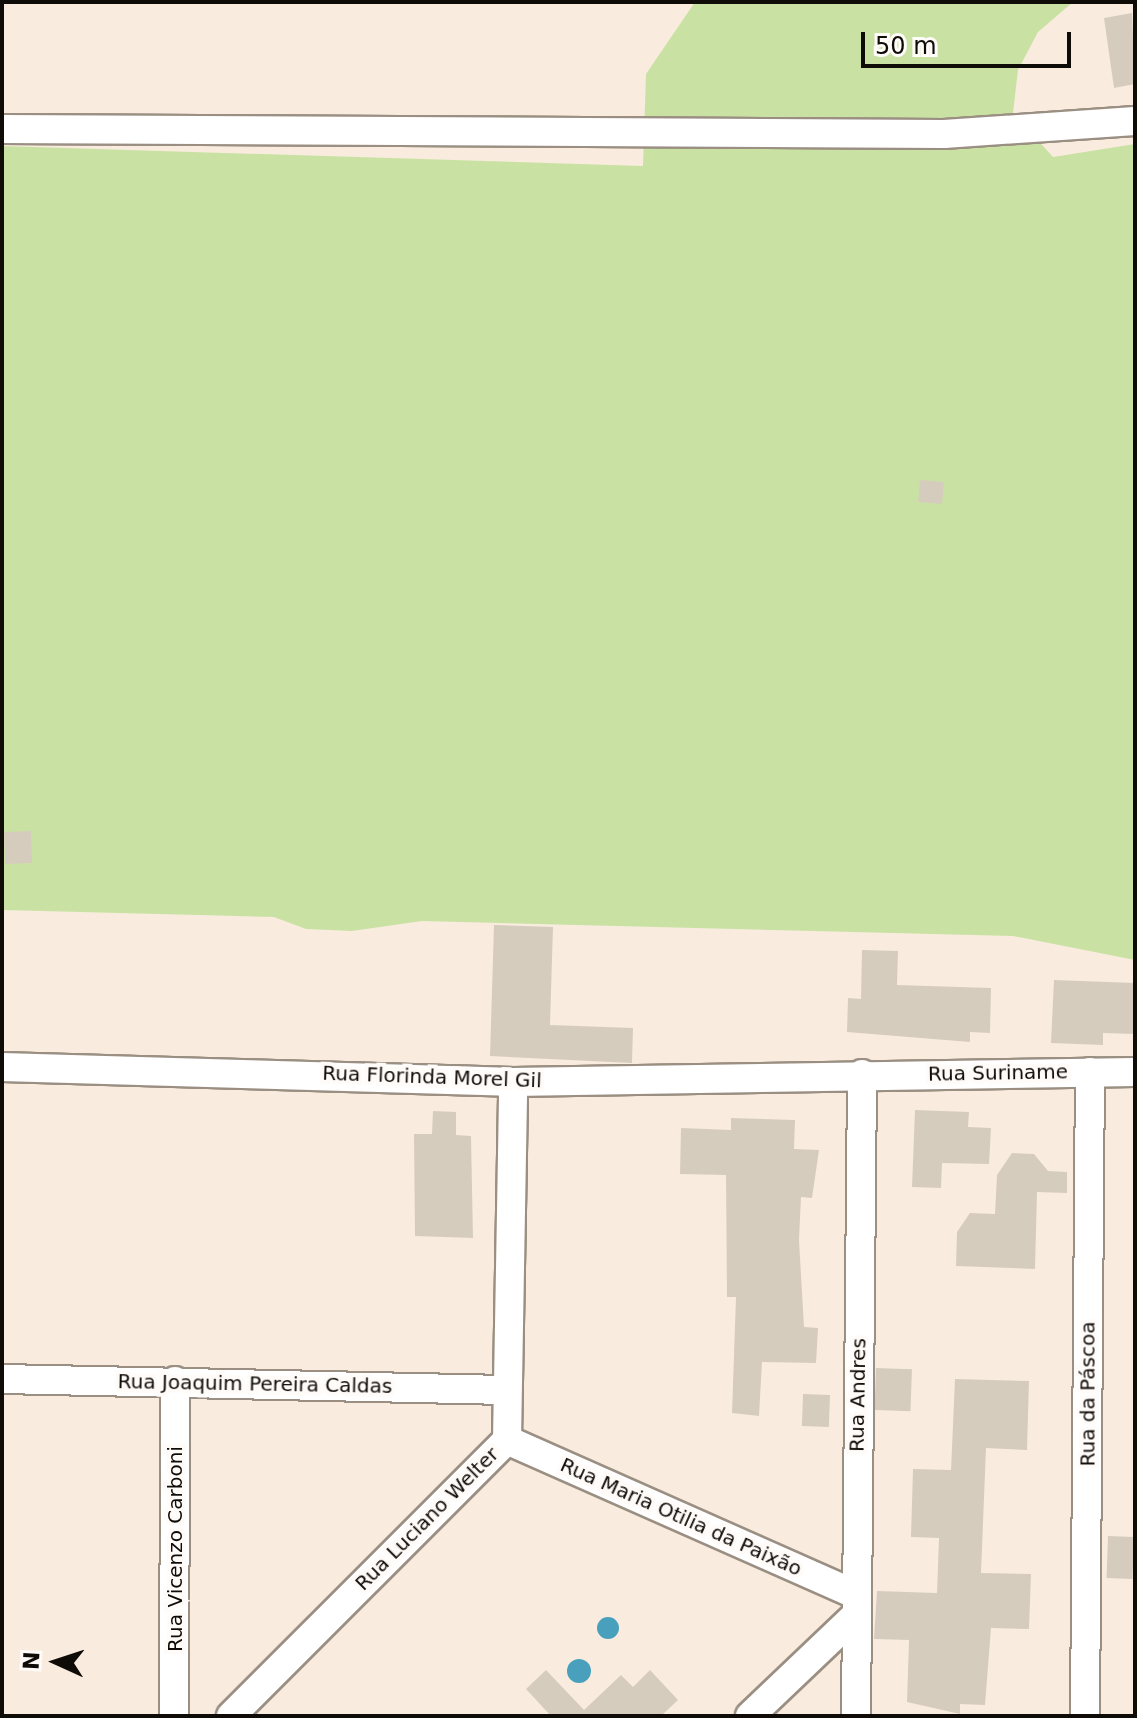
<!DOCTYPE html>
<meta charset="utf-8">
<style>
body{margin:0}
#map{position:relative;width:1137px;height:1718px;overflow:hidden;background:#f9ecdf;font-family:"DejaVu Sans",sans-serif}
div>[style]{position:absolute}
.green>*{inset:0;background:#c9e2a3}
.water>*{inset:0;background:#48a0bc}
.round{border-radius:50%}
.building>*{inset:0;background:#d6ccbd;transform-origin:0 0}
.roads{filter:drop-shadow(2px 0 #9a8f82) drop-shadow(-2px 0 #9a8f82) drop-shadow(0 2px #9a8f82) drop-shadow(0 -2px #9a8f82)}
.minor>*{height:28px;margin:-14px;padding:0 14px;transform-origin:14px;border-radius:14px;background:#fff}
span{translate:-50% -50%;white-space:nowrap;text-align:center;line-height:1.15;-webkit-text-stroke:8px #fefbf8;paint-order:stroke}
.street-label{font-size:20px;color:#0f0b07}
.frame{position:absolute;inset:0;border:4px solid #0f0b07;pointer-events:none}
.north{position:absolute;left:16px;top:1622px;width:80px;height:80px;-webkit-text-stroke:6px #fefbf8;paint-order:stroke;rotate:273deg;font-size:22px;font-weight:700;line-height:32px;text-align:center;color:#0f0b07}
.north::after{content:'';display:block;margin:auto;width:28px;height:36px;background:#0f0b07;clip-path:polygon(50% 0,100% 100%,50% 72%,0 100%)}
.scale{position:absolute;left:861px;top:32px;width:210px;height:36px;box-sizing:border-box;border:4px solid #0f0b07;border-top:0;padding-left:10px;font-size:24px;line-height:28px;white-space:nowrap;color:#0f0b07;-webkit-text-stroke:6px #fefbf8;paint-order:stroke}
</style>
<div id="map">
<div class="green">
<div style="clip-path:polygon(695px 2px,1073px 2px,1038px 32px,1018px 70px,1013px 113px,1053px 157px,1135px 144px,1135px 960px,1013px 936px,422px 921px,352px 931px,306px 929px,274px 917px,2px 910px,2px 146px,643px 166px,646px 74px)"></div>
</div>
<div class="water">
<div class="round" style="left:597px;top:1617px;width:22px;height:22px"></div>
<div class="round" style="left:567px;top:1659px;width:24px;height:24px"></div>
</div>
<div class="building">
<div style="clip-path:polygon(1132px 13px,1135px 84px,1114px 88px,1104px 18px)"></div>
<div style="left:920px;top:480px;width:24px;height:22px;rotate:5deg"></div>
<div style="left:31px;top:831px;width:32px;height:27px;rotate:88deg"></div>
<div style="clip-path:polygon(494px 925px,553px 927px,550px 1025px,633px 1028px,632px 1063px,490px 1056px)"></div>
<div style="clip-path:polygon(862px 950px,898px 951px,897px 985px,991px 988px,990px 1033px,970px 1032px,970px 1042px,847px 1032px,848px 998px,861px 999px)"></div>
<div style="clip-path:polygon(1054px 980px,1135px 983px,1135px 1034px,1103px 1033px,1103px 1045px,1051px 1043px)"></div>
<div style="clip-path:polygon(915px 1110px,969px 1112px,968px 1127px,991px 1128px,989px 1164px,942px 1163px,941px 1188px,912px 1187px)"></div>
<div style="clip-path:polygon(433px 1111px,456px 1112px,456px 1135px,471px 1136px,473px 1238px,415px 1236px,414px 1134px,432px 1134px)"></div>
<div style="clip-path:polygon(731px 1118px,795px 1120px,794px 1149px,819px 1150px,812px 1198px,801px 1197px,799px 1240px,804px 1327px,818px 1328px,816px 1363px,762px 1362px,759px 1416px,732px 1413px,736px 1297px,727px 1297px,726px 1175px,680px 1174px,681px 1128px,731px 1130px)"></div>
<div style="clip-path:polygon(1012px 1153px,1034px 1154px,1048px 1171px,1067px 1172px,1067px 1193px,1037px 1192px,1035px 1269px,956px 1266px,957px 1232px,970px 1213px,995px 1214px,997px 1175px)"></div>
<div style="left:876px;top:1368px;width:36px;height:42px;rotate:2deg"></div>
<div style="clip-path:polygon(955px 1379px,1029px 1381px,1027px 1450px,986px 1448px,981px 1573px,1031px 1574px,1029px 1629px,991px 1628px,985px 1705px,960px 1704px,960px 1714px,907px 1702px,909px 1640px,874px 1639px,877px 1591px,937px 1593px,939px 1538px,911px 1537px,913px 1469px,951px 1470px)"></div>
<div style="left:803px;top:1394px;width:27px;height:32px;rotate:2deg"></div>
<div style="left:1108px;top:1536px;width:26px;height:42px;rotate:2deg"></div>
<div style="clip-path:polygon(546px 1670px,584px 1710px,621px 1675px,633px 1687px,650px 1670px,678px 1700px,661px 1716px,551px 1716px,526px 1689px)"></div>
</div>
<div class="roads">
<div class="minor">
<div style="left:2px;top:129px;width:942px;rotate:0.3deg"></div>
<div style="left:944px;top:134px;width:191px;rotate:-3.9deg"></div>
<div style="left:2px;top:1067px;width:511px;rotate:1.68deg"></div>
<div style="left:513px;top:1082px;width:622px;rotate:-0.92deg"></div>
<div style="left:2px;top:1379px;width:505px;rotate:1.25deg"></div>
<div style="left:507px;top:1440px;width:381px;rotate:23.9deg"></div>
<div style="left:174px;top:1716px;width:335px;rotate:-89.8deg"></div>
<div style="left:231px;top:1716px;width:390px;rotate:-45deg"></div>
<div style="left:507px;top:1440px;width:358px;rotate:-89deg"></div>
<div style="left:750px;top:1716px;width:146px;rotate:-43.6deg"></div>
<div style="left:856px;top:1716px;width:642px;rotate:-89.46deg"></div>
<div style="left:1085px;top:1716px;width:644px;rotate:-89.56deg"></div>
</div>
</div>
<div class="street-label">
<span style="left:998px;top:1073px;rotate:-1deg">Rua Suriname</span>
<span style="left:432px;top:1077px;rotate:2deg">Rua Florinda Morel Gil</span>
<span style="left:255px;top:1384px;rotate:1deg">Rua Joaquim Pereira Caldas</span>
<span style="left:1088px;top:1394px;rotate:-90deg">Rua da Páscoa</span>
<span style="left:858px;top:1395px;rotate:-89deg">Rua Andres</span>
<span style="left:681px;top:1517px;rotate:24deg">Rua Maria Otilia da Paixão</span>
<span style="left:427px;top:1519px;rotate:-45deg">Rua Luciano Welter</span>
<span style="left:175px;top:1549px;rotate:-90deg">Rua Vicenzo Carboni</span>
</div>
<div class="frame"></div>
<div class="north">N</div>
<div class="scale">50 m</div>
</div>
